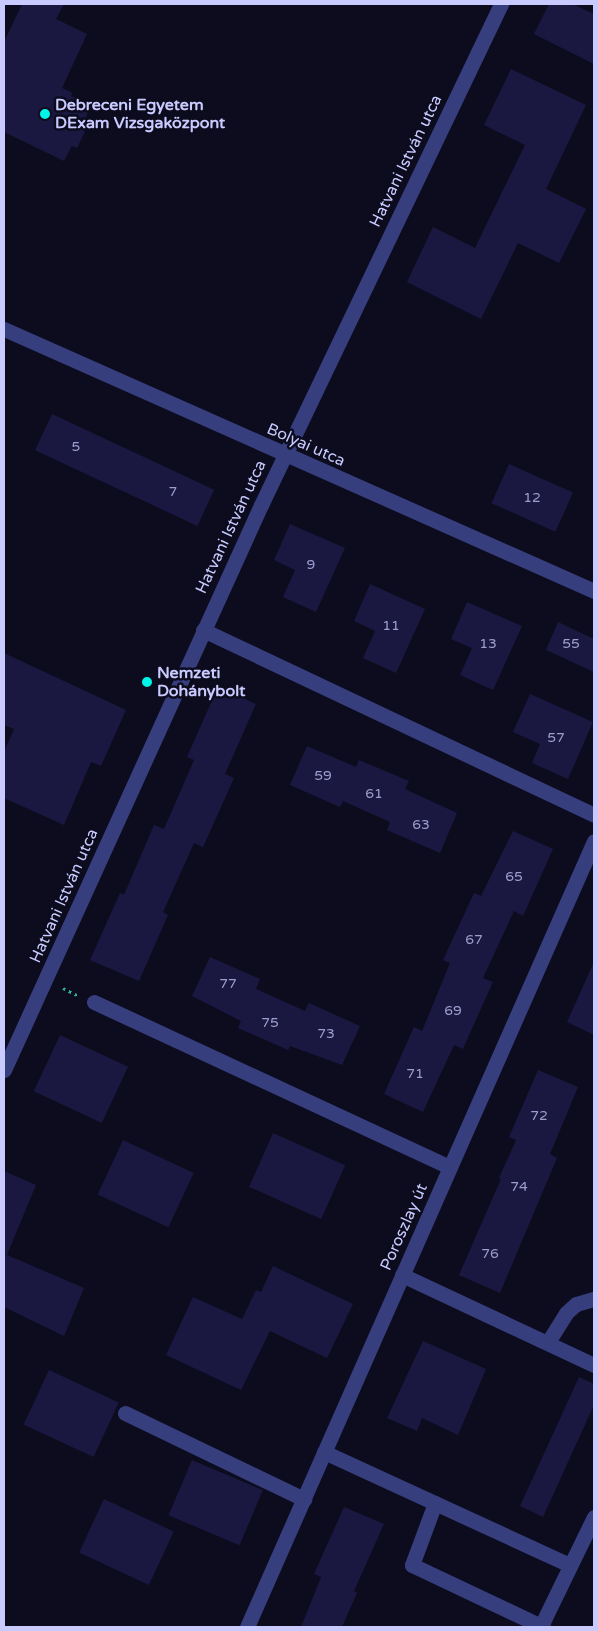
<!DOCTYPE html>
<meta charset="utf-8">
<style>
body{margin:0}
#map{position:relative;width:598px;height:1631px;overflow:hidden;background:#0c0c1e;font-family:"Varela Round",sans-serif}
div>[style]{position:absolute}
.building>*{inset:0;background:#1a1840;transform-origin:0 0}
.path>*{height:3px;margin-top:-1.5px;transform-origin:0;background:repeating-linear-gradient(90deg,#2bb195 0 2.5px,transparent 0 6.5px)}
.minor>*{height:15px;margin:-7.5px;padding:0 7.5px;transform-origin:7.5px;border-radius:7.5px;background:#363e7e}
.dots>*{width:14px;height:14px;translate:-50% -50%;box-sizing:border-box;border:2px solid #0c0c1e;border-radius:50%}
span{translate:-50% -50%;white-space:nowrap;text-align:center;line-height:1.15;-webkit-text-stroke:5px #0c0c1e;paint-order:stroke}
.number-label{font-size:14px;color:#9d9ecf}
.number-label span{-webkit-text-stroke-width:0}
.poi-label{font-size:16px;color:#c9cbff;font-weight:700}
.left{translate:0 -50%;text-align:left}
.street-label{font-size:16px;color:#c9cbff}
.frame{position:absolute;inset:0;border:5px solid #c9cbff;pointer-events:none}
</style>
<div id="map">
<div class="building">
<div style="clip-path:polygon(22px 4px,64px 4px,56px 19px,87px 34px,62px 88px,73px 93px,71px 96px,91px 106px,83px 123px,88px 125px,77px 148px,72px 146px,64px 161px,4px 132px,4px 42px)"></div>
<div style="clip-path:polygon(549px 4px,572px 4px,594px 14px,594px 64px,534px 34px)"></div>
<div style="clip-path:polygon(511px 69px,586px 105px,546px 189px,586px 209px,559px 263px,518px 243px,481px 319px,407px 282px,433px 227px,475px 248px,505px 186px,525px 145px,484px 125px)"></div>
<div style="left:52px;top:414px;width:179px;height:40px;rotate:25deg"></div>
<div style="left:509px;top:464px;width:70px;height:43px;rotate:24deg"></div>
<div style="clip-path:polygon(290px 524px,345px 548px,316px 612px,283px 597px,295px 570px,274px 560px)"></div>
<div style="clip-path:polygon(370px 584px,425px 609px,396px 673px,363px 658px,375px 631px,354px 621px)"></div>
<div style="clip-path:polygon(467px 602px,522px 626px,493px 690px,460px 675px,472px 648px,451px 639px)"></div>
<div style="clip-path:polygon(558px 622px,594px 639px,594px 672px,546px 650px)"></div>
<div style="clip-path:polygon(4px 653px,126px 710px,101px 766px,91px 762px,64px 825px,4px 798px,4px 752px,14px 729px,4px 725px)"></div>
<div style="clip-path:polygon(218px 687px,256px 704px,225px 774px,234px 778px,203px 847px,194px 843px,163px 912px,168px 915px,139px 981px,90px 960px,120px 893px,124px 895px,154px 825px,164px 829px,194px 760px,187px 757px)"></div>
<div style="clip-path:polygon(530px 694px,593px 722px,568px 779px,532px 763px,540px 744px,513px 732px)"></div>
<div style="clip-path:polygon(307px 746px,356px 767px,359px 760px,409px 781px,405px 789px,457px 813px,440px 853px,387px 830px,390px 822px,343px 801px,340px 807px,290px 785px)"></div>
<div style="clip-path:polygon(513px 831px,553px 849px,523px 916px,514px 911px,483px 978px,493px 982px,478px 1015px,463px 1049px,454px 1045px,423px 1112px,384px 1094px,414px 1027px,422px 1031px,450px 963px,443px 960px,474px 893px,481px 896px)"></div>
<div style="clip-path:polygon(210px 957px,260px 979px,256px 989px,305px 1011px,309px 1003px,360px 1026px,342px 1065px,290px 1046px,288px 1050px,238px 1028px,241px 1021px,192px 996px)"></div>
<div style="clip-path:polygon(594px 962px,594px 1035px,567px 1022px)"></div>
<div style="left:60px;top:1035px;width:75px;height:62px;rotate:25deg"></div>
<div style="clip-path:polygon(538px 1070px,578px 1087px,550px 1154px,557px 1158px,500px 1293px,459px 1275px,501px 1179px,499px 1178px,516px 1140px,509px 1137px)"></div>
<div style="left:273px;top:1133px;width:79px;height:59px;rotate:24deg"></div>
<div style="left:123px;top:1140px;width:78px;height:60px;rotate:25deg"></div>
<div style="clip-path:polygon(4px 1171px,36px 1185px,7px 1255px,84px 1288px,64px 1336px,4px 1307px)"></div>
<div style="clip-path:polygon(273px 1266px,353px 1304px,327px 1358px,270px 1331px,241px 1390px,166px 1355px,193px 1297px,242px 1319px,256px 1290px,261px 1292px)"></div>
<div style="clip-path:polygon(423px 1341px,486px 1369px,458px 1435px,422px 1418px,417px 1431px,387px 1418px)"></div>
<div style="left:49px;top:1370px;width:77px;height:60px;rotate:25deg"></div>
<div style="clip-path:polygon(579px 1377px,594px 1384px,594px 1405px,543px 1517px,520px 1506px)"></div>
<div style="left:192px;top:1460px;width:77px;height:60px;rotate:23deg"></div>
<div style="left:104px;top:1499px;width:77px;height:59px;rotate:25deg"></div>
<div style="clip-path:polygon(344px 1507px,384px 1524px,354px 1591px,357px 1593px,342px 1627px,301px 1627px,321px 1577px,314px 1574px)"></div>
</div>
<div class="path">
<div style="left:63px;top:988px;width:16px;rotate:27deg"></div>
</div>
<div class="minor">
<div style="left:4px;top:329px;width:646px;rotate:23.94deg"></div>
<div style="left:203px;top:630px;width:433px;rotate:25.3deg"></div>
<div style="left:94px;top:1002px;width:392px;rotate:24.9deg"></div>
<div style="left:4px;top:1070px;width:621px;rotate:-65.54deg"></div>
<div style="left:261px;top:505px;width:556px;rotate:-64.4deg"></div>
<div style="left:402px;top:1275px;width:212px;rotate:25.1deg"></div>
<div style="left:548px;top:1342px;width:34px;rotate:-58deg"></div>
<div style="left:566px;top:1313px;width:13px;rotate:-42deg"></div>
<div style="left:576px;top:1304px;width:19px;rotate:-16deg"></div>
<div style="left:125px;top:1413px;width:199px;rotate:25.7deg"></div>
<div style="left:324px;top:1452px;width:271px;rotate:24.7deg"></div>
<div style="left:435px;top:1503px;width:66px;rotate:110.4deg"></div>
<div style="left:412px;top:1565px;width:145px;rotate:25.3deg"></div>
<div style="left:541px;top:1626px;width:121px;rotate:-64.1deg"></div>
<div style="left:247px;top:1627px;width:859px;rotate:-66.18deg"></div>
</div>
<div class="dots">
<div style="left:45px;top:114px;background:#00f4e8"></div>
<div style="left:147px;top:682px;background:#00f4e8"></div>
</div>
<div class="number-label">
<span style="left:76px;top:447px">5</span>
<span style="left:173px;top:492px">7</span>
<span style="left:532px;top:498px">12</span>
<span style="left:311px;top:565px">9</span>
<span style="left:391px;top:626px">11</span>
<span style="left:488px;top:644px">13</span>
<span style="left:571px;top:644px">55</span>
<span style="left:556px;top:738px">57</span>
<span style="left:323px;top:776px">59</span>
<span style="left:374px;top:794px">61</span>
<span style="left:421px;top:825px">63</span>
<span style="left:514px;top:877px">65</span>
<span style="left:474px;top:940px">67</span>
<span style="left:228px;top:984px">77</span>
<span style="left:453px;top:1011px">69</span>
<span style="left:270px;top:1023px">75</span>
<span style="left:326px;top:1034px">73</span>
<span style="left:415px;top:1074px">71</span>
<span style="left:539px;top:1116px">72</span>
<span style="left:519px;top:1187px">74</span>
<span style="left:490px;top:1254px">76</span>
</div>
<div class="poi-label">
<span class="left" style="left:55px;top:114px">Debreceni Egyetem<br>DExam Vizsgaközpont</span>
<span class="left" style="left:157px;top:682px">Nemzeti<br>Dohánybolt</span>
</div>
<div class="street-label">
<span style="left:406px;top:161px;rotate:-64deg">Hatvani István utca</span>
<span style="left:306px;top:445px;rotate:24deg">Bolyai utca</span>
<span style="left:231px;top:527px;rotate:-65deg">Hatvani István utca</span>
<span style="left:64px;top:896px;rotate:-66deg">Hatvani István utca</span>
<span style="left:404px;top:1227px;rotate:-66deg">Poroszlay út</span>
</div>
<div class="frame"></div>
</div>
